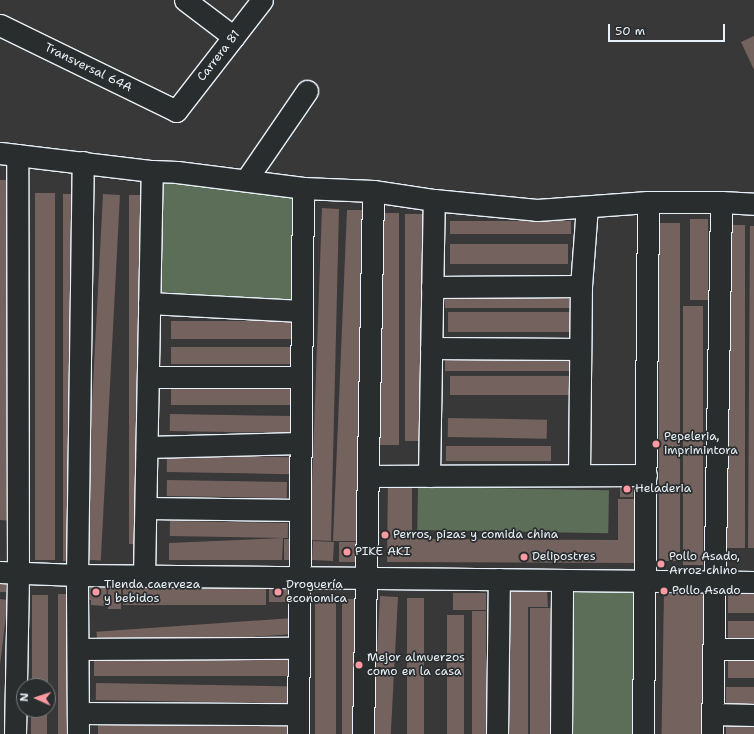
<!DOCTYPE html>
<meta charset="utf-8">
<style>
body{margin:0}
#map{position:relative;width:754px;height:734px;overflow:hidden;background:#393838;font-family:"Shantell Sans",sans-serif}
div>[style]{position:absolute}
.green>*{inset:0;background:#5c6e58;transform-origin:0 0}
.building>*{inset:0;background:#74625f;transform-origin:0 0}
.roads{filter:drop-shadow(1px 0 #e8f1f8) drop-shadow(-1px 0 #e8f1f8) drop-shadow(0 1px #e8f1f8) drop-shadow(0 -1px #e8f1f8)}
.minor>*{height:21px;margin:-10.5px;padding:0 10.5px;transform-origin:10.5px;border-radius:10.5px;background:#2a2d2e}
.dots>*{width:11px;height:11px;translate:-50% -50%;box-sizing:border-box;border:2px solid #2a2d2e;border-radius:50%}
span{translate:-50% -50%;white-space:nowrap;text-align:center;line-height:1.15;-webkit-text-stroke:3.5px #2a2d2e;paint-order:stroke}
.street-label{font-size:12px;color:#e8f1f8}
.poi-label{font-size:12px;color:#e8f1f8}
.left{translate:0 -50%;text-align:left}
.north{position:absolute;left:16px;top:678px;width:40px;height:40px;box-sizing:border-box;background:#2a2d2e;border:1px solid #767b7f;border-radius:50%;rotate:273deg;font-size:11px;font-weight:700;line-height:16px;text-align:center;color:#e8f1f8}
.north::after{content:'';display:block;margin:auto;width:14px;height:18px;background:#ff9aa2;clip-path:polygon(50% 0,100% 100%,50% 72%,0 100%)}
.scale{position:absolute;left:608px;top:24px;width:117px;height:18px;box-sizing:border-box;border:2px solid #e8f1f8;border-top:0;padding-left:5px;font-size:12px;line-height:14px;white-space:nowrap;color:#e8f1f8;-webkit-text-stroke:3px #2a2d2e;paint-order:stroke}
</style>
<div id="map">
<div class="green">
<div style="clip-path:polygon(158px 176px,294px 192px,293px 301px,159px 292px)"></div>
<div style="left:418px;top:487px;width:191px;height:43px;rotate:1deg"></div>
<div style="left:572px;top:588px;width:64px;height:146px;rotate:1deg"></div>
</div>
<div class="building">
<div style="clip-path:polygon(754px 36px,754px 70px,741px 42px)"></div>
<div style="clip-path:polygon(0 180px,16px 180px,11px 521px,0 520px)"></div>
<div style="left:35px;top:193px;width:20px;height:367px"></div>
<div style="left:63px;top:194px;width:15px;height:367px"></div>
<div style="left:103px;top:194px;width:17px;height:366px;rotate:3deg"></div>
<div style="left:129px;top:195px;width:16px;height:349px"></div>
<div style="clip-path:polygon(322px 208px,339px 209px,331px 541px,310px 540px)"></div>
<div style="clip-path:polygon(347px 210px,363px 210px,356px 541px,333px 541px)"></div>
<div style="left:378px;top:213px;width:21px;height:232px"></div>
<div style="left:405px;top:214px;width:19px;height:227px"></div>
<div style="left:690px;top:219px;width:18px;height:81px"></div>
<div style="left:450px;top:221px;width:121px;height:13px"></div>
<div style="left:659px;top:223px;width:21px;height:338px"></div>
<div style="left:727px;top:225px;width:18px;height:323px"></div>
<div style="clip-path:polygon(750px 226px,754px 226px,754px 548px,748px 548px)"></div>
<div style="left:450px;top:244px;width:118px;height:20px"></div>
<div style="left:445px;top:290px;width:129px;height:18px"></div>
<div style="left:683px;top:306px;width:20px;height:259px"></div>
<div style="left:448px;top:312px;width:126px;height:20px"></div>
<div style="left:294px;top:321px;width:18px;height:123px;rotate:90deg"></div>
<div style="left:171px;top:347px;width:123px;height:17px"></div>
<div style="left:445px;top:352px;width:125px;height:19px"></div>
<div style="left:450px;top:376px;width:120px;height:19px"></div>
<div style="left:171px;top:388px;width:122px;height:17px"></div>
<div style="left:170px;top:414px;width:121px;height:17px;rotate:1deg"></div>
<div style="left:448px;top:418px;width:99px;height:19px;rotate:1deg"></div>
<div style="left:446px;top:446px;width:105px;height:15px"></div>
<div style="left:167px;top:455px;width:124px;height:17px;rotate:1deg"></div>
<div style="clip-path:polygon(388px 479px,412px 479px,412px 539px,618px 540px,618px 499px,638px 499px,638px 563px,387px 562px)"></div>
<div style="left:167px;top:480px;width:120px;height:16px;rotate:1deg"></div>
<div style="left:620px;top:481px;width:13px;height:16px"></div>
<div style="left:170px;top:521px;width:118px;height:15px;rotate:1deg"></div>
<div style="clip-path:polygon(283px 538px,282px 560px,169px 560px,169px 543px)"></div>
<div style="left:284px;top:539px;width:5px;height:21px"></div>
<div style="left:313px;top:541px;width:21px;height:19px;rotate:3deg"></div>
<div style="left:339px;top:542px;width:17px;height:20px"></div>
<div style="left:0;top:580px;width:6px;height:12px"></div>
<div style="left:269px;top:582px;width:19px;height:20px"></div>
<div style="clip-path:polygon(87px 583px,107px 583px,106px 606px,91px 605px,91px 600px,86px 600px)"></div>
<div style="left:108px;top:583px;width:13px;height:26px"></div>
<div style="left:123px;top:586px;width:143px;height:19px"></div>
<div style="clip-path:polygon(503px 590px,547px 591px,548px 607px,528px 607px,528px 734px,507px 734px)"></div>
<div style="left:453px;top:593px;width:33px;height:17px"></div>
<div style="left:58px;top:594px;width:15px;height:140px"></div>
<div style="left:664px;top:594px;width:43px;height:140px;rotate:1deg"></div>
<div style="left:728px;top:594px;width:26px;height:19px"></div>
<div style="left:32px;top:595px;width:16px;height:91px"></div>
<div style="left:380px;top:596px;width:18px;height:138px;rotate:3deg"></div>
<div style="left:315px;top:598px;width:21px;height:136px"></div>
<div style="left:407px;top:598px;width:17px;height:136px"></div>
<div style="left:0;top:599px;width:8px;height:135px;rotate:7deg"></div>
<div style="left:342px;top:599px;width:16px;height:135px"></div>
<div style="left:530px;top:608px;width:22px;height:126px"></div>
<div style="left:472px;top:611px;width:14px;height:123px"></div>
<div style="left:447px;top:615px;width:17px;height:119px"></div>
<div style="left:293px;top:618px;width:16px;height:197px;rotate:86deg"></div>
<div style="left:728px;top:621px;width:26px;height:18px"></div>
<div style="left:94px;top:658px;width:200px;height:18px"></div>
<div style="left:728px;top:661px;width:26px;height:17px"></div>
<div style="left:96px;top:683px;width:197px;height:17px;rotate:1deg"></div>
<div style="left:726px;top:687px;width:28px;height:17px"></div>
<div style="left:31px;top:710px;width:16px;height:24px"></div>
<div style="left:98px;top:723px;width:192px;height:11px"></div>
<div style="left:726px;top:725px;width:28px;height:9px"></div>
</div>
<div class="roads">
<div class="minor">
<div style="left:185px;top:0;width:61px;rotate:37.1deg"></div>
<div style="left:0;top:25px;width:196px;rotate:26deg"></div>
<div style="left:176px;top:111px;width:140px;rotate:-52.2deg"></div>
<div style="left:0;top:153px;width:153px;rotate:6.8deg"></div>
<div style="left:152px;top:171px;width:25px;rotate:2deg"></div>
<div style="left:177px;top:172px;width:127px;rotate:7.2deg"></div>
<div style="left:303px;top:188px;width:70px;rotate:2.5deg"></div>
<div style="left:373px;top:191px;width:62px;rotate:8.4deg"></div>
<div style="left:434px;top:200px;width:103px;rotate:5.5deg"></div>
<div style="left:537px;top:210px;width:111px;rotate:-4.1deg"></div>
<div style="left:648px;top:202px;width:73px"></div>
<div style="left:721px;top:202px;width:33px;rotate:3deg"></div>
<div style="left:246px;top:180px;width:108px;rotate:-55.6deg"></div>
<div style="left:432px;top:287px;width:149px;rotate:-0.4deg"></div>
<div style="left:149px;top:303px;width:153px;rotate:3deg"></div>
<div style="left:431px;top:348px;width:149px;rotate:0.4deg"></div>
<div style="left:148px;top:377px;width:153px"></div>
<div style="left:147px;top:447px;width:154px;rotate:-1.5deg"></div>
<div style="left:579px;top:475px;width:189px;rotate:-89.4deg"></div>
<div style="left:581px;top:286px;width:79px;rotate:-85.7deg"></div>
<div style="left:368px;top:476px;width:278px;rotate:-0.2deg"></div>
<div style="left:429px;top:476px;width:276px;rotate:-89deg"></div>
<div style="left:146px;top:508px;width:154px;rotate:0.7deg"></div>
<div style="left:0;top:572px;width:77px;rotate:2.2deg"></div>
<div style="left:77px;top:575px;width:677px;rotate:0.59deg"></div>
<div style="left:144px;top:576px;width:405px;rotate:-88.9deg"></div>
<div style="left:78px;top:649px;width:221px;rotate:-0.3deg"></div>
<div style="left:714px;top:649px;width:40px"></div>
<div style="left:78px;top:713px;width:220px;rotate:0.3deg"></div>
<div style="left:712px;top:714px;width:42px;rotate:1.4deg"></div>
<div style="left:15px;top:734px;width:161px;rotate:-88.9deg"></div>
<div style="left:18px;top:573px;width:418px;rotate:-90.1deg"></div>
<div style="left:78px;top:734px;width:159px;rotate:-90.4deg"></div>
<div style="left:77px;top:575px;width:413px;rotate:-89.2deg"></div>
<div style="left:298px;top:734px;width:546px;rotate:-89.48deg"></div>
<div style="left:363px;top:734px;width:543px;rotate:-88.94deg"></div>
<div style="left:497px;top:734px;width:155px;rotate:-89.3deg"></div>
<div style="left:561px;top:734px;width:154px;rotate:-89.6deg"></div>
<div style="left:643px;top:734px;width:532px;rotate:-89.46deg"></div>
<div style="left:712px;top:734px;width:532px;rotate:-89.03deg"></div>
</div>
</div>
<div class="dots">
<div style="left:656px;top:444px;background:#ff9aa2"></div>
<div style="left:627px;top:489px;background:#ff9aa2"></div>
<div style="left:385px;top:535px;background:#ff9aa2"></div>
<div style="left:347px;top:552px;background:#ff9aa2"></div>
<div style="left:524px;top:557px;background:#ff9aa2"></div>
<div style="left:661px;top:564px;background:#ff9aa2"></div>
<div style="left:664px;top:591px;background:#ff9aa2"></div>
<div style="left:96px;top:592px;background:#ff9aa2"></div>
<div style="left:278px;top:592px;background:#ff9aa2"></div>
<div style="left:359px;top:665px;background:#ff9aa2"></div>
</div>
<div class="street-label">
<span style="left:219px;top:56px;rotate:-52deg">Carrera 81</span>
<span style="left:88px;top:68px;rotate:26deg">Transversal 64A</span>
</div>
<div class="poi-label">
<span class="left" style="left:664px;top:444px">Pepeleria,<br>imprimintora</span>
<span class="left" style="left:635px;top:489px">Heladeria</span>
<span class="left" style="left:393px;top:535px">Perros, pizas y comida china</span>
<span class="left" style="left:355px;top:552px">PIKE AKI</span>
<span class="left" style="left:532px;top:557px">Delipostres</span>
<span class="left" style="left:669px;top:564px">Pollo Asado,<br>Arroz chino</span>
<span class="left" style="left:104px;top:592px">Tienda caerveza<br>y bebidos</span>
<span class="left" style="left:286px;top:592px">Droguería<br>economica</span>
<span class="left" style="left:672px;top:591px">Pollo Asado</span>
<span class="left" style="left:367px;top:665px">Mejor almuerzos<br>como en la casa</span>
</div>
<div class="north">N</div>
<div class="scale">50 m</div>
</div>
